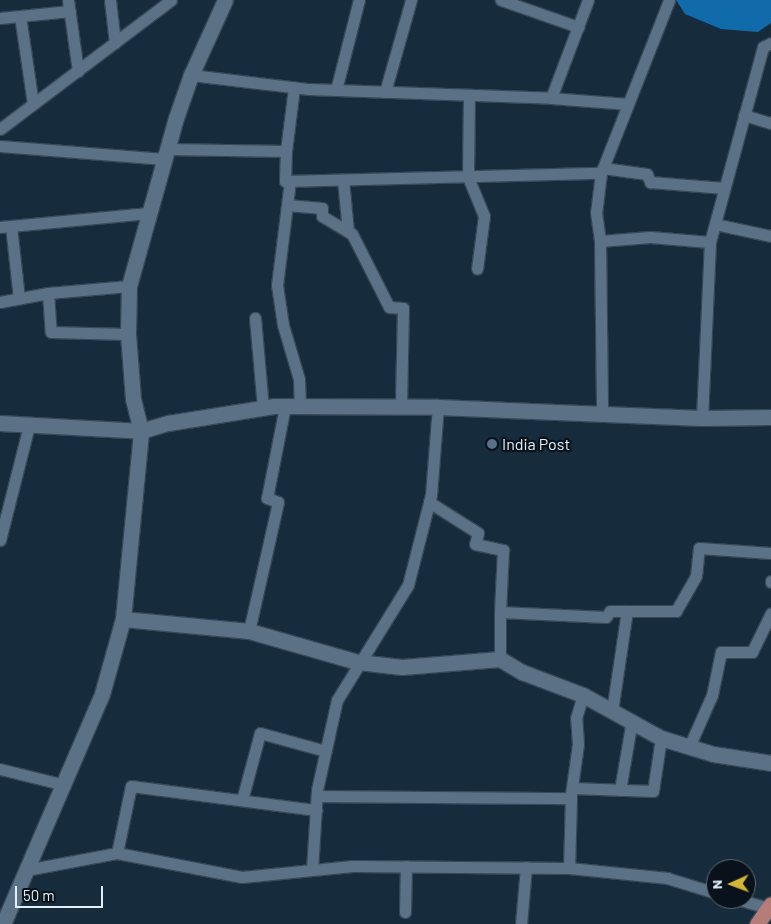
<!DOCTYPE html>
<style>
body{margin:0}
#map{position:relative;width:771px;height:924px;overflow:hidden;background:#162b3c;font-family:Barlow,sans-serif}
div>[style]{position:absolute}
.water>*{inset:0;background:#116aaa}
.roads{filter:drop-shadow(1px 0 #374856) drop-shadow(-1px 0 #374856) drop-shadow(0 1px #374856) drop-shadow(0 -1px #374856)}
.minor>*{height:11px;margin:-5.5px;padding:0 5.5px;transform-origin:5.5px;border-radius:5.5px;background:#5b7286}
.tertiary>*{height:15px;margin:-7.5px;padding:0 7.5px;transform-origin:7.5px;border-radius:7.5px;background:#5b7286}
.primary>*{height:15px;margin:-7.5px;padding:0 7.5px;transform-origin:7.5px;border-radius:7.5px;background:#b67c78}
.dots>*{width:14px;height:14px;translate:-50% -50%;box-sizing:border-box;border:2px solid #09121a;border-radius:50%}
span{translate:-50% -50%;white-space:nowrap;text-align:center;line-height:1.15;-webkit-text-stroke:4.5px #09121a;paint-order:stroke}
.poi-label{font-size:16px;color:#e3f0fc}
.left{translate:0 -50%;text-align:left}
.north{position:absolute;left:706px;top:859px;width:50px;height:50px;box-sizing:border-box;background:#09121a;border:1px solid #606b74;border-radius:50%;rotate:268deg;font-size:14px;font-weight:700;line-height:20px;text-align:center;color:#e3f0fc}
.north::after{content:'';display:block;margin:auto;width:18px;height:22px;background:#d4b635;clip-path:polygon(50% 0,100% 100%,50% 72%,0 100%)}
.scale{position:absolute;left:15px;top:886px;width:88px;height:22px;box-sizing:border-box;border:2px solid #e3f0fc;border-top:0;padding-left:6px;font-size:15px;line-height:18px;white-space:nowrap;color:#e3f0fc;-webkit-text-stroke:4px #09121a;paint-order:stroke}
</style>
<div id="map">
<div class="water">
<div style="clip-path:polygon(676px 0,771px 0,771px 23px,758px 32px,721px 29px,685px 14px)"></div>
</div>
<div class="roads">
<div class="minor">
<div style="left:68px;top:0;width:72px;rotate:82deg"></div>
<div style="left:110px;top:0;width:43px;rotate:83.4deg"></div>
<div style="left:501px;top:0;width:82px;rotate:19.3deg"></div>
<div style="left:20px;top:16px;width:89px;rotate:81.6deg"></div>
<div style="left:0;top:18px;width:70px;rotate:-5.7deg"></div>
<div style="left:191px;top:75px;width:119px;rotate:6.8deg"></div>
<div style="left:309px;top:89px;width:242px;rotate:2.1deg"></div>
<div style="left:551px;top:98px;width:105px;rotate:-69.3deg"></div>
<div style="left:336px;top:90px;width:93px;rotate:-75.7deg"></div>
<div style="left:385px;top:92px;width:96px;rotate:-74.2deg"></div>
<div style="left:469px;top:95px;width:82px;rotate:90.7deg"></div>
<div style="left:468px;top:177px;width:42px;rotate:67.7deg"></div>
<div style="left:484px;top:216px;width:53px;rotate:97.5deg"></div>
<div style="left:551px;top:98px;width:77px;rotate:4.5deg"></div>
<div style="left:744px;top:115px;width:28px;rotate:17deg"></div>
<div style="left:0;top:129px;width:214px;rotate:-37deg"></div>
<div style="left:0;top:146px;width:165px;rotate:4.5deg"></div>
<div style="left:167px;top:149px;width:119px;rotate:1deg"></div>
<div style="left:286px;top:151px;width:30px;rotate:92deg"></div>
<div style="left:285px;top:181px;width:316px;rotate:-1.5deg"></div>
<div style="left:601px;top:173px;width:186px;rotate:-68.5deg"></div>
<div style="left:286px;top:151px;width:64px;rotate:-82.8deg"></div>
<div style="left:603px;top:168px;width:44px;rotate:7.8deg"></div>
<div style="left:647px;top:174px;width:9px;rotate:69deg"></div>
<div style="left:650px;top:182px;width:74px;rotate:4.6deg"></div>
<div style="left:601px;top:173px;width:39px;rotate:97deg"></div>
<div style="left:596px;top:212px;width:29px;rotate:82deg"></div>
<div style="left:600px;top:241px;width:50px;rotate:-4.6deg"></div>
<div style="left:650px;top:237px;width:60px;rotate:4.8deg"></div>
<div style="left:343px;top:180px;width:51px;rotate:84.4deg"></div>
<div style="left:290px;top:181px;width:105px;rotate:97.1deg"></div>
<div style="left:277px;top:285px;width:40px;rotate:81.5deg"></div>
<div style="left:283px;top:325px;width:56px;rotate:73.5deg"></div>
<div style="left:299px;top:379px;width:27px;rotate:88deg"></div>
<div style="left:287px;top:205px;width:35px;rotate:5deg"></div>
<div style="left:322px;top:208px;width:8px;rotate:90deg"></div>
<div style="left:322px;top:216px;width:35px;rotate:31deg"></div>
<div style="left:352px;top:234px;width:82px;rotate:63.1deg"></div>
<div style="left:389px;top:307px;width:14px;rotate:4deg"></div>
<div style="left:403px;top:308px;width:99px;rotate:91.2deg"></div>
<div style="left:715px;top:224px;width:57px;rotate:12.1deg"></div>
<div style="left:11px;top:226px;width:72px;rotate:83.7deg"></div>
<div style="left:0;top:227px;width:149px;rotate:-5.4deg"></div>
<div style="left:600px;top:241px;width:173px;rotate:89.3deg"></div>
<div style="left:48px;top:293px;width:39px;rotate:86deg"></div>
<div style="left:51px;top:332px;width:77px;rotate:1.5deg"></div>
<div style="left:0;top:302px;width:49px;rotate:-10.6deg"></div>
<div style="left:48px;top:293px;width:81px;rotate:-4.9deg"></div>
<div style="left:255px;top:318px;width:90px;rotate:84.9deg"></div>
<div style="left:702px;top:418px;width:176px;rotate:-87.4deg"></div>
<div style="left:710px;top:242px;width:202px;rotate:-74.8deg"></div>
<div style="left:763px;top:47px;width:9px;rotate:-27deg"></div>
<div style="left:429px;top:502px;width:58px;rotate:32.3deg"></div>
<div style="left:478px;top:533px;width:11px;rotate:105deg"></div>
<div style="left:475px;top:544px;width:29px;rotate:12deg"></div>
<div style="left:503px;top:550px;width:62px;rotate:92.8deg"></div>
<div style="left:0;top:540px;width:119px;rotate:-75.8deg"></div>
<div style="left:771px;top:581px;width:1px;rotate:90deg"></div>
<div style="left:249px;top:631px;width:132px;rotate:-77.3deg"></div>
<div style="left:278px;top:502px;width:12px;rotate:-160deg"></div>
<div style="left:267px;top:498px;width:94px;rotate:-78.9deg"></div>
<div style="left:500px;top:659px;width:47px;rotate:-90deg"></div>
<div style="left:500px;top:612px;width:106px;rotate:2.7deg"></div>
<div style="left:606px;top:617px;width:7px;rotate:-56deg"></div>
<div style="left:610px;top:611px;width:66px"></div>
<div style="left:676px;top:611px;width:40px;rotate:-60.3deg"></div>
<div style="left:696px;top:576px;width:28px;rotate:-84deg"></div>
<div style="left:699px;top:548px;width:72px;rotate:4deg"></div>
<div style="left:612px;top:711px;width:101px;rotate:-81.5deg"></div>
<div style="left:689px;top:747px;width:57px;rotate:-66.1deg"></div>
<div style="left:712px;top:695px;width:44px;rotate:-78.2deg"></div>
<div style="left:721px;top:652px;width:31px"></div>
<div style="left:752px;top:652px;width:43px;rotate:-64deg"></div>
<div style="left:0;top:769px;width:67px;rotate:13.8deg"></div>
<div style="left:572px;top:788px;width:81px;rotate:2.1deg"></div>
<div style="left:653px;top:791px;width:54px;rotate:-81.4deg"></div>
<div style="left:620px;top:790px;width:71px;rotate:-80.3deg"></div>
<div style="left:571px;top:794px;width:50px;rotate:-82deg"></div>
<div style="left:578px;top:744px;width:26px;rotate:-94deg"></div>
<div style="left:576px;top:718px;width:24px;rotate:-73deg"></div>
<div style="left:317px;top:796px;width:254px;rotate:0.5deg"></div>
<div style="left:571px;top:798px;width:70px;rotate:91.6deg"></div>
<div style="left:242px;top:800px;width:69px;rotate:-75deg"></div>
<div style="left:260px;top:733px;width:68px;rotate:15.3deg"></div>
<div style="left:117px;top:853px;width:68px;rotate:-78.2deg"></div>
<div style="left:131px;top:786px;width:187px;rotate:7.4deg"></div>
<div style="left:26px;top:870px;width:93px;rotate:-10.6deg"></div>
<div style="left:117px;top:853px;width:127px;rotate:10.9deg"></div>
<div style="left:242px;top:877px;width:111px;rotate:-5.7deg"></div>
<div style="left:352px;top:866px;width:217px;rotate:0.5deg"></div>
<div style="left:569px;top:868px;width:99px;rotate:5.8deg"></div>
<div style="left:667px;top:878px;width:51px;rotate:17deg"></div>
<div style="left:312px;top:870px;width:80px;rotate:-86.4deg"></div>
<div style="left:317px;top:790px;width:92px;rotate:-77.5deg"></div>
<div style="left:337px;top:700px;width:135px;rotate:-58.3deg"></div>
<div style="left:408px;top:585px;width:93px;rotate:-75.7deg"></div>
<div style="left:431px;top:495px;width:88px;rotate:-85.5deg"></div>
<div style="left:737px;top:899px;width:35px;rotate:16deg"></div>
<div style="left:405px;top:912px;width:46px;rotate:-88.8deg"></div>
<div style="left:521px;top:924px;width:57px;rotate:-85deg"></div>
</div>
<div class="tertiary">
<div style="left:0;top:423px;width:141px;rotate:3.2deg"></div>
<div style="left:141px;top:431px;width:28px;rotate:-17deg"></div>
<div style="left:168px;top:423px;width:107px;rotate:-9.1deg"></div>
<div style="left:274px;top:406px;width:164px;rotate:0.3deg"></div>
<div style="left:438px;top:407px;width:264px;rotate:2.4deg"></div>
<div style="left:702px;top:418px;width:69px;rotate:-0.8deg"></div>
<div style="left:123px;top:619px;width:127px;rotate:5.4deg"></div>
<div style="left:249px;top:631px;width:113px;rotate:15.9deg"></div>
<div style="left:358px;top:662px;width:44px;rotate:6.5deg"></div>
<div style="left:402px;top:667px;width:98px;rotate:-4.7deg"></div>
<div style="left:500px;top:659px;width:26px;rotate:31deg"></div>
<div style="left:522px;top:672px;width:65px;rotate:20.7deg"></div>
<div style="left:583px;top:695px;width:89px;rotate:28.9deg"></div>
<div style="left:661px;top:738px;width:54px;rotate:17.1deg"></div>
<div style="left:713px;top:754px;width:59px;rotate:8.8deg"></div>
<div style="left:3px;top:924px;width:250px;rotate:-66.7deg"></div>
<div style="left:102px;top:694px;width:78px;rotate:-74.4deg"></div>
<div style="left:123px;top:619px;width:189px;rotate:-84.5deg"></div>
<div style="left:141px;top:431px;width:33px;rotate:-104deg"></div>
<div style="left:133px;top:399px;width:65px;rotate:-94.4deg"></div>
<div style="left:128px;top:334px;width:48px;rotate:-88.8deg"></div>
<div style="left:129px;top:286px;width:174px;rotate:-74.4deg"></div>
<div style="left:176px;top:118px;width:46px;rotate:-70.8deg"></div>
<div style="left:191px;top:75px;width:82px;rotate:-65.6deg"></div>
</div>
<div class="primary">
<div style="left:757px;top:924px;width:24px;rotate:-55deg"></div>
</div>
</div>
<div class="dots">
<div style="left:492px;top:444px;background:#5c6f8a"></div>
</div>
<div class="poi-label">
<span class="left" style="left:502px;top:444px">India Post</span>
</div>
<div class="north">N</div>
<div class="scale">50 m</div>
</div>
